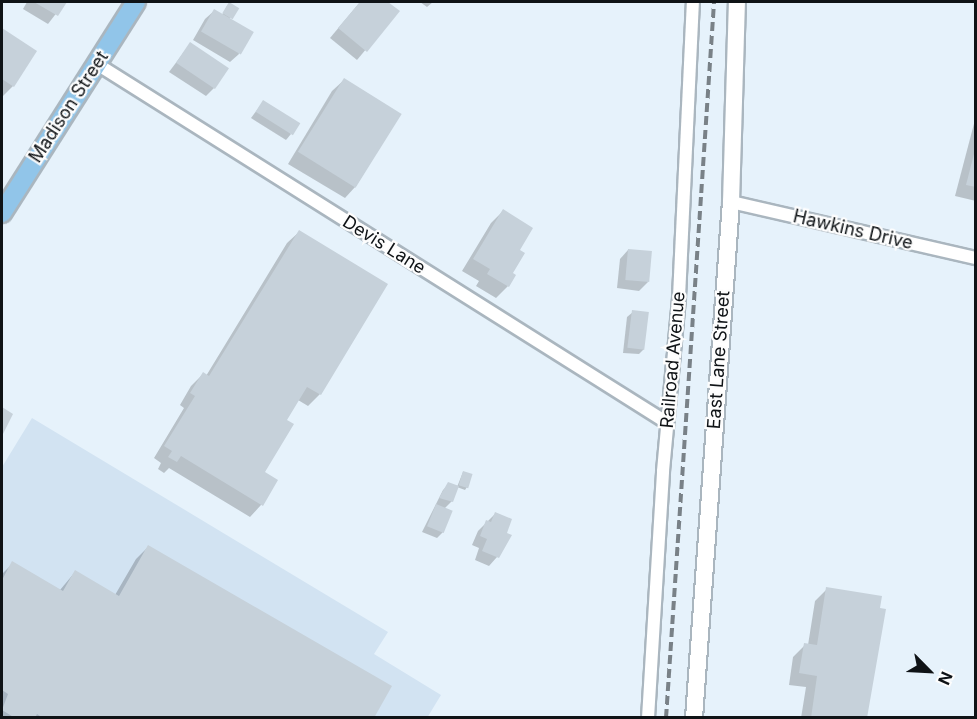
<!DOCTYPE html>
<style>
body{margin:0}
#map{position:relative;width:977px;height:719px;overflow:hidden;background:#e6f2fb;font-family:Inter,sans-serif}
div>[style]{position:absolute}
.built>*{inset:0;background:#d2e3f2}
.shadow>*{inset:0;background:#0003}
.building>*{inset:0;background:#c6d1da;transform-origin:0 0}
.roads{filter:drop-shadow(2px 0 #aab6bf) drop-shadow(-2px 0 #aab6bf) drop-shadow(0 2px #aab6bf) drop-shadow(0 -2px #aab6bf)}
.street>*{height:12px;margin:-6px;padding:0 6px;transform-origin:6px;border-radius:6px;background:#fff}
.secondary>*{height:16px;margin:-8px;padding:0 8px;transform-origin:8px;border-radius:8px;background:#fff}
.primary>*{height:18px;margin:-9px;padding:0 9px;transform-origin:9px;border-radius:9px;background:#91c5e9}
.rail>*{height:4px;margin-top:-2px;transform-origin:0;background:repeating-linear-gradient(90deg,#798187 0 9px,transparent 0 13.5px)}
span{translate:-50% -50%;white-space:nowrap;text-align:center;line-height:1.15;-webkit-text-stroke:4.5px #fdfdfd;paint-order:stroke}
.street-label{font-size:18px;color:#0f1316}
.frame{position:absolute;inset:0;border:3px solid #0f1316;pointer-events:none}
.north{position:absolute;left:899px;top:641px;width:60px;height:60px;-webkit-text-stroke:4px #fdfdfd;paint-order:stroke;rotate:114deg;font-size:16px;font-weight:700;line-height:24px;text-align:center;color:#0f1316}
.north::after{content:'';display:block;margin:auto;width:21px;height:27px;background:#0f1316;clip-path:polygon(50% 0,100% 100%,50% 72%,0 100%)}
</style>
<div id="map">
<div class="built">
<div style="clip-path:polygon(32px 418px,388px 632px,374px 654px,441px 695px,427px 718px,2px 717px,2px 467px)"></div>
</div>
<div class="shadow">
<div style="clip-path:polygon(27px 2px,65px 2px,48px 24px,23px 9px)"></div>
<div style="clip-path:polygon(360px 2px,386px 2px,398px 11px,357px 60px,330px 38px)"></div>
<div style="clip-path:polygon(420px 2px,433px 2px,427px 7px)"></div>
<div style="clip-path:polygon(227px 6px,239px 54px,230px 62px,193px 40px,205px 19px,214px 11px,222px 15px)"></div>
<div style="clip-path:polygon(2px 30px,35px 51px,13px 86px,2px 97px)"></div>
<div style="clip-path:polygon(190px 44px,214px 88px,206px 96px,169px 72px)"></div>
<div style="clip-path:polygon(344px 80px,400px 114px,356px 186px,345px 198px,288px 164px,332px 91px)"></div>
<div style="clip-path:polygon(263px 102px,291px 134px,286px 140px,251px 118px)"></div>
<div style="clip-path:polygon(976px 116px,976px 201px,955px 196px)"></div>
<div style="clip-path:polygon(503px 211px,518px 251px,508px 286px,496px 298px,476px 286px,479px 281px,462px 271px,491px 223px)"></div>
<div style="clip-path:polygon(299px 232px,320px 394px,308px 406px,298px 400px,285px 421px,263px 472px,276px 481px,261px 505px,250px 517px,169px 468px,164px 473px,158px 469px,161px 463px,154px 458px,184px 408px,180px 405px,191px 386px,203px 374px,206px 376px,287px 243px)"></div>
<div style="clip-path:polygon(628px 250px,648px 282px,639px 291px,617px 288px,620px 259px)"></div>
<div style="clip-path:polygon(633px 312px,644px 349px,639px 354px,623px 353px,627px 317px)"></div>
<div style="clip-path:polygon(463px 472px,467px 487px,465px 490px,457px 487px,452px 501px,444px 509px,443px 532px,437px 538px,422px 532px,443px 490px,449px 484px,457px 487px)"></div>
<div style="clip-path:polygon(495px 514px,497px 557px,489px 566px,475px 560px,479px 548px,472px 545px,478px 531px)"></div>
<div style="clip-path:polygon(148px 547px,372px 718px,2px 718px,2px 574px,13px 563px,60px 590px,75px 572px,115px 595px,136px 559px)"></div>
<div style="clip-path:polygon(827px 589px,866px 718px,801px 718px,806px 687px,789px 685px,793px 657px,805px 645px,808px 645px,815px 601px)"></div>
</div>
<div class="building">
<div style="clip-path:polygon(34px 2px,67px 2px,58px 16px)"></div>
<div style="left:229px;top:2px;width:12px;height:13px;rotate:31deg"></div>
<div style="clip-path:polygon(360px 2px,388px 2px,400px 11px,367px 52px,338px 28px)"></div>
<div style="left:214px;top:9px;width:46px;height:26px;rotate:30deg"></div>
<div style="clip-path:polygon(2px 28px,37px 51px,14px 87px,2px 79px)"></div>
<div style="left:190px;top:42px;width:47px;height:25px;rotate:34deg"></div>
<div style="left:344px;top:78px;width:68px;height:87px;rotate:32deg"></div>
<div style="left:263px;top:100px;width:44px;height:14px;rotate:32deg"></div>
<div style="clip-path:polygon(975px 150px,976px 150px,976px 187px,966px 185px)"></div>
<div style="clip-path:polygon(503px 209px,533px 228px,520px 250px,525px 253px,513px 273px,516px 275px,509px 287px,487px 274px,490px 269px,473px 259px)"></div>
<div style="clip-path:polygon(299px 230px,388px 284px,321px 395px,307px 387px,287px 420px,294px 424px,265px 472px,278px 480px,263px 506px,181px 456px,177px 462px,168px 457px,172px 451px,164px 446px,195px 396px,190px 393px,203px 372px,209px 376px)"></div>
<div style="left:628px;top:249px;width:24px;height:31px;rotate:5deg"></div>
<div style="left:632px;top:310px;width:17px;height:38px;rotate:7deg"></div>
<div style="clip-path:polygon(2px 407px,13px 414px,2px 436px)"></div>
<div style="left:463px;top:471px;width:10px;height:15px;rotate:17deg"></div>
<div style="clip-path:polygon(448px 482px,459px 486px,453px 502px,439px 498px)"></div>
<div style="left:436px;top:504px;width:18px;height:24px;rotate:22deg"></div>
<div style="clip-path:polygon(495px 512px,512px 519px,507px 533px,512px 535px,499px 558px,482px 551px,487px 539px,480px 536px,486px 520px,491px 522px)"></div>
<div style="clip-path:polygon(148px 545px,392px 686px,374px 718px,43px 718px,37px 714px,35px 718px,15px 718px,2px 710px,8px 694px,2px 690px,2px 580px,12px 561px,63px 591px,75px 570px,119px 596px)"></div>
<div style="clip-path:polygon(826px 587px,882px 596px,880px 608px,886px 609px,867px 718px,811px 718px,817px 676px,799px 673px,804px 643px,817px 645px)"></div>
</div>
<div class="roads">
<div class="street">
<div style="left:97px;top:64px;width:672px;rotate:32.18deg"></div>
<div style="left:666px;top:422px;width:6px;rotate:-72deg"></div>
<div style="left:731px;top:202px;width:251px;rotate:12.9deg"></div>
<div style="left:648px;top:718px;width:247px;rotate:-86.5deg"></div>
<div style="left:663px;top:471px;width:175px;rotate:-84.7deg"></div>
<div style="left:679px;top:297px;width:295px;rotate:-87.3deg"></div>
</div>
<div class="secondary">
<div style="left:694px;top:718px;width:517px;rotate:-85.9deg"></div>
<div style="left:731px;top:202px;width:200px;rotate:-88.3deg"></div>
</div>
<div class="primary">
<div style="left:2px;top:213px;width:250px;rotate:-57.6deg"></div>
</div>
</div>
<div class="rail">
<div style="left:666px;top:718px;width:718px;rotate:-86.16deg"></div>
</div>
<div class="street-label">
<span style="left:69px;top:107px;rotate:-57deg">Madison Street</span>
<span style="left:853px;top:230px;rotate:13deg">Hawkins Drive</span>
<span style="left:384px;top:245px;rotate:32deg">Devis Lane</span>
<span style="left:673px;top:360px;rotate:-85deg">Railroad Avenue</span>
<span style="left:719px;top:360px;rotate:-86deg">East Lane Street</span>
</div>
<div class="frame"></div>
<div class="north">N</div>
</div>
